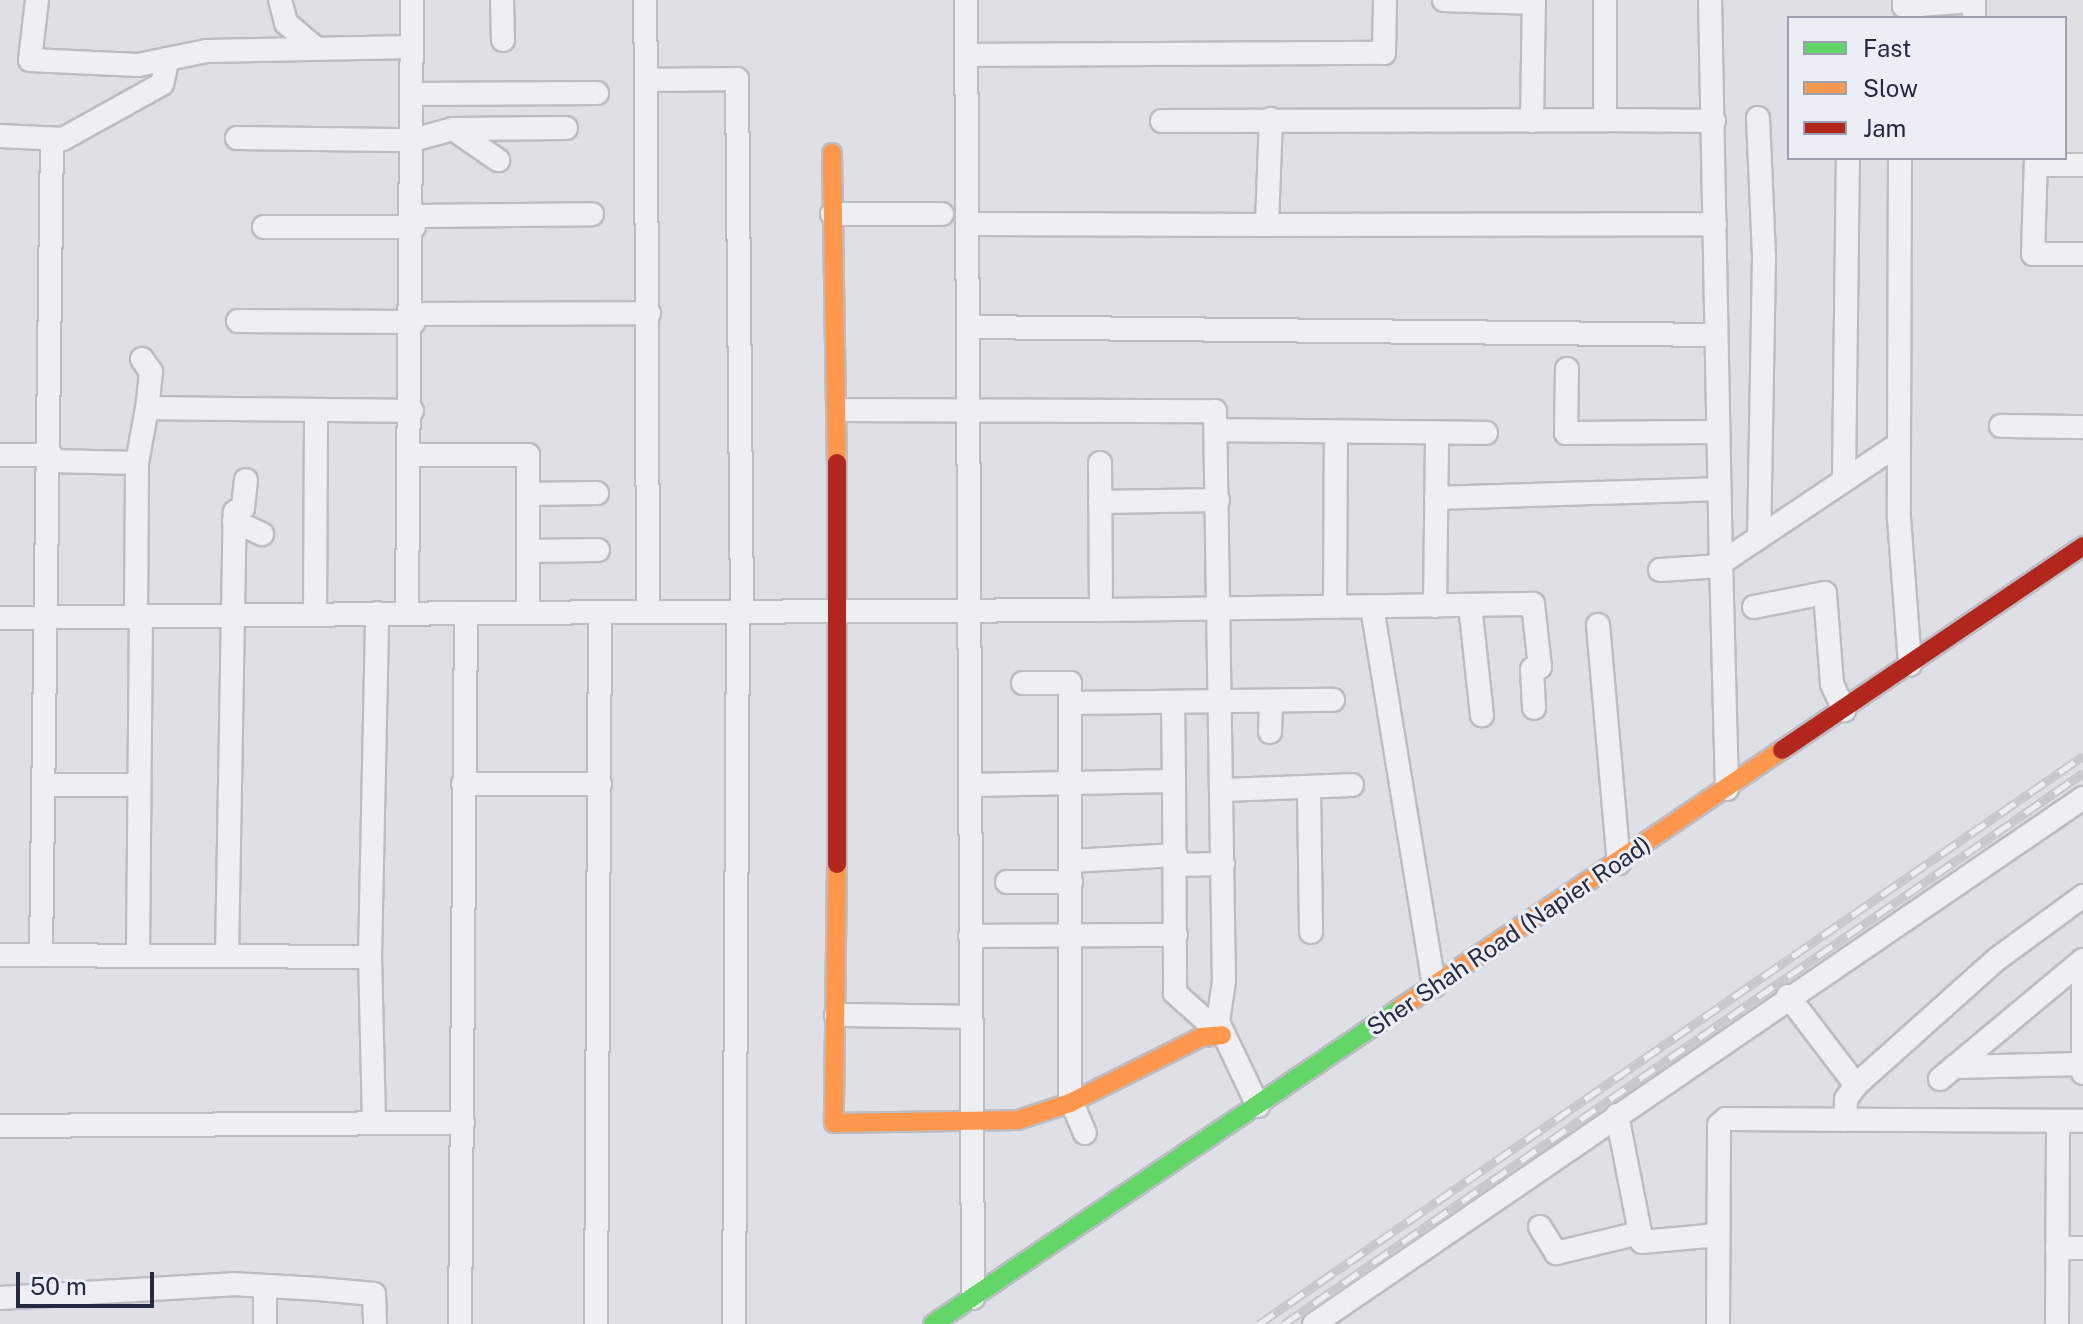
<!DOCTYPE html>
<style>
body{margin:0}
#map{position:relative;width:2083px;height:1324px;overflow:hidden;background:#dfe0e5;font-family:"Public Sans",sans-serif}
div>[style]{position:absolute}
.roads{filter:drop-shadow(2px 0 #bcbdc3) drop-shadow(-2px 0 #bcbdc3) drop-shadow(0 2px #bcbdc3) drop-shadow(0 -2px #bcbdc3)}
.street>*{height:22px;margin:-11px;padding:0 11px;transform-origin:11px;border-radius:11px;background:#eeeff2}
.fast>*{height:18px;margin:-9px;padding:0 9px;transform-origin:9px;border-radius:9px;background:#63d668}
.slow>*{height:18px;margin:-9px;padding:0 9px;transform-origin:9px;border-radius:9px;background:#ff974d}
.jam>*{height:18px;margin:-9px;padding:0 9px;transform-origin:9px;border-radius:9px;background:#b3261e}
.rail>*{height:9px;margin-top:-4.5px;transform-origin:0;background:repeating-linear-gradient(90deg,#ebeef5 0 18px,#c7c8cd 0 36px);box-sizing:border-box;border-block:2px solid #c7c8cd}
span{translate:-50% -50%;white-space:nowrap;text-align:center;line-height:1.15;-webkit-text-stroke:6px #ebeef5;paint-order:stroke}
.street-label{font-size:24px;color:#242a3f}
.legend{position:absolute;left:1787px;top:16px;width:280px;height:144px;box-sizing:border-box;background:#ebeef5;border:2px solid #9ba0ac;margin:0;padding:10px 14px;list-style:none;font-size:24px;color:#242a3f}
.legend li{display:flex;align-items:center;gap:16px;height:40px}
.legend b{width:40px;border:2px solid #9ba0ac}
.scale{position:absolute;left:16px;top:1272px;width:138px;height:36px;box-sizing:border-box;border:4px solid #242a3f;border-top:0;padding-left:10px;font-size:24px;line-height:28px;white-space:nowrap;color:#242a3f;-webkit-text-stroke:6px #ebeef5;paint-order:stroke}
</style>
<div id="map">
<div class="roads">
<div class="street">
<div style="left:37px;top:0;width:60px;rotate:96.7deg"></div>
<div style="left:30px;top:60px;width:108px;rotate:2.7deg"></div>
<div style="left:138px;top:65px;width:70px;rotate:-11.5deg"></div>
<div style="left:207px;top:51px;width:205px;rotate:-1.1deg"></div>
<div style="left:280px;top:0;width:24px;rotate:75deg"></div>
<div style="left:286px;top:23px;width:39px;rotate:40deg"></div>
<div style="left:502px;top:0;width:40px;rotate:88.6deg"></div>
<div style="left:645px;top:0;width:80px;rotate:89.3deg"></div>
<div style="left:966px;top:0;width:1298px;rotate:89.69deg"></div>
<div style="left:1444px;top:0;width:90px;rotate:1.9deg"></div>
<div style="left:1605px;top:0;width:120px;rotate:90deg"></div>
<div style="left:1605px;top:120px;width:109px;rotate:0.5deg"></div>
<div style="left:1904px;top:0;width:6px;rotate:90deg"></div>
<div style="left:1904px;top:6px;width:70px;rotate:-4.1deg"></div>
<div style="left:1974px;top:1px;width:17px;rotate:90deg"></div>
<div style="left:966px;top:55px;width:418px;rotate:-0.3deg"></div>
<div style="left:1384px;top:53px;width:53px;rotate:-88.9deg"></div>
<div style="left:413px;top:94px;width:184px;rotate:-0.3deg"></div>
<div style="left:1758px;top:118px;width:140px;rotate:87.5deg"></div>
<div style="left:1764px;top:258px;width:278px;rotate:91deg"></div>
<div style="left:1271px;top:119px;width:106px;rotate:92.2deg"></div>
<div style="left:1267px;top:225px;width:448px;rotate:-0.1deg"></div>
<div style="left:1162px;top:121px;width:443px;rotate:-0.1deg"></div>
<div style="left:1532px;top:121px;width:121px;rotate:-89.1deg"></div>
<div style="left:453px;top:129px;width:55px;rotate:34.6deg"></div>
<div style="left:0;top:136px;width:63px;rotate:2.7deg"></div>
<div style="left:63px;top:139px;width:113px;rotate:-29.1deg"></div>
<div style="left:162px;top:84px;width:26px;rotate:-77deg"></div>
<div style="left:237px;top:138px;width:176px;rotate:0.7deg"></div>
<div style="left:413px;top:140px;width:41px;rotate:-15.4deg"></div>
<div style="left:453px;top:129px;width:113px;rotate:-0.5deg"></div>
<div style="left:1900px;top:158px;width:360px;rotate:90.2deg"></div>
<div style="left:1899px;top:518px;width:147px;rotate:85.7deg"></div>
<div style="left:2036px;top:158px;width:96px;rotate:91.8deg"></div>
<div style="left:2033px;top:254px;width:50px"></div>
<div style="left:2036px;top:165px;width:47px"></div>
<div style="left:832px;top:214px;width:110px"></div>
<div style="left:414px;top:216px;width:178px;rotate:-0.6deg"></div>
<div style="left:968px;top:224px;width:299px;rotate:0.2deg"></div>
<div style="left:264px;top:227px;width:150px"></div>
<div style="left:414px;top:314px;width:235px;rotate:-0.2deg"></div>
<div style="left:238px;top:321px;width:176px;rotate:0.3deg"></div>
<div style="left:968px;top:327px;width:747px;rotate:0.61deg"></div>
<div style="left:142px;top:359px;width:16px;rotate:55deg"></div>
<div style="left:151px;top:372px;width:36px;rotate:96deg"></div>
<div style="left:147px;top:408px;width:265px;rotate:0.6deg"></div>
<div style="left:1567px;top:369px;width:64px;rotate:90.9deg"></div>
<div style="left:1566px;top:433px;width:149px;rotate:-0.4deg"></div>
<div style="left:838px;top:410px;width:377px;rotate:0.2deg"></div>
<div style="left:1215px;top:411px;width:570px;rotate:89.1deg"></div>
<div style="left:1224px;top:981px;width:41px;rotate:98.3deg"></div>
<div style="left:1218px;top:1022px;width:93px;rotate:64.5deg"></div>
<div style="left:2001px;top:426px;width:82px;rotate:0.7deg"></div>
<div style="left:1216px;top:430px;width:270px;rotate:0.6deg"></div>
<div style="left:0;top:455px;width:51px"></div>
<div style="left:409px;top:455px;width:119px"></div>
<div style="left:528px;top:455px;width:158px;rotate:90deg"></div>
<div style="left:50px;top:461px;width:87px;rotate:1.3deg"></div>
<div style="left:1100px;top:463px;width:147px;rotate:89.6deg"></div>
<div style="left:1101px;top:610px;width:432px;rotate:-0.8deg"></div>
<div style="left:1533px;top:604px;width:63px;rotate:83.7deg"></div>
<div style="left:1540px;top:667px;width:8px;rotate:166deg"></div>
<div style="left:1532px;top:669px;width:39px;rotate:87deg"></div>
<div style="left:1844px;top:477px;width:319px;rotate:-89.3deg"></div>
<div style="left:528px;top:494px;width:69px;rotate:-0.8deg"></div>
<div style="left:1436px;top:498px;width:279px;rotate:-1.8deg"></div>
<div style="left:1100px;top:502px;width:118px;rotate:-1deg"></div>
<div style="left:234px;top:521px;width:31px;rotate:25deg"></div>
<div style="left:528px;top:551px;width:70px;rotate:-0.8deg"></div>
<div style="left:1660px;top:570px;width:61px;rotate:-3.8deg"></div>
<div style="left:1721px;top:566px;width:566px;rotate:-91.11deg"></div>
<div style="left:1470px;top:605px;width:111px;rotate:83.8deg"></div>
<div style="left:1435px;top:606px;width:173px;rotate:-89.3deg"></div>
<div style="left:1335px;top:607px;width:175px;rotate:-89.7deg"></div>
<div style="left:1372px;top:607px;width:384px;rotate:80.7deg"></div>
<div style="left:1754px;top:607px;width:72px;rotate:-11.2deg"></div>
<div style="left:1825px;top:593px;width:91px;rotate:85.6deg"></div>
<div style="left:1832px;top:684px;width:29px;rotate:65deg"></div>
<div style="left:648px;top:612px;width:532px;rotate:-90.22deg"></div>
<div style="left:646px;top:80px;width:91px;rotate:-0.6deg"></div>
<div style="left:737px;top:79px;width:532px;rotate:89.46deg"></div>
<div style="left:315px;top:613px;width:202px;rotate:-89.7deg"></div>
<div style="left:407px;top:613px;width:613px;rotate:-89.53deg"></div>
<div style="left:466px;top:613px;width:635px;rotate:-0.27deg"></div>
<div style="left:136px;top:615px;width:152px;rotate:-89.6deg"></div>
<div style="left:137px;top:463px;width:56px;rotate:-79.7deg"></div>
<div style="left:0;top:618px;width:466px;rotate:-0.6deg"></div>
<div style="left:466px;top:613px;width:711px;rotate:90.48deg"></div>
<div style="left:1598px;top:625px;width:239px;rotate:85deg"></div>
<div style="left:1023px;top:683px;width:47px"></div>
<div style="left:1070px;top:683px;width:20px;rotate:90deg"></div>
<div style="left:1070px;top:703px;width:263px;rotate:-0.7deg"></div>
<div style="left:1070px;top:703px;width:395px;rotate:90deg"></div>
<div style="left:1070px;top:1098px;width:38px;rotate:67deg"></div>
<div style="left:1270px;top:732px;width:31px;rotate:-88deg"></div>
<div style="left:1174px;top:781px;width:212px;rotate:89.7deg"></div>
<div style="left:1175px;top:993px;width:63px;rotate:41.8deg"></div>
<div style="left:463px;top:784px;width:137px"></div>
<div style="left:45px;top:785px;width:94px"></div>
<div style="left:970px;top:785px;width:204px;rotate:-1.1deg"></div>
<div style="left:1174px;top:781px;width:79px;rotate:-90.7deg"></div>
<div style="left:1309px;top:787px;width:145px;rotate:89.2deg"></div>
<div style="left:1727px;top:789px;width:226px;rotate:-91.5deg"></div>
<div style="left:1721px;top:563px;width:214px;rotate:-33.8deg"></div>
<div style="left:1223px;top:790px;width:129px;rotate:-2.2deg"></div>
<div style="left:1071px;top:861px;width:105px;rotate:-3.3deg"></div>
<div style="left:1176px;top:865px;width:47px;rotate:-1.2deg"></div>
<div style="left:1007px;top:882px;width:64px"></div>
<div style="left:970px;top:936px;width:206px;rotate:-0.3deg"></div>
<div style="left:0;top:955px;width:370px;rotate:0.3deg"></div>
<div style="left:370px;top:957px;width:344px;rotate:-88.8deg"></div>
<div style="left:41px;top:955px;width:816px;rotate:-89.23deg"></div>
<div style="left:138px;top:955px;width:340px;rotate:-89.5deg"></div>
<div style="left:227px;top:956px;width:444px;rotate:-89deg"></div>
<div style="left:235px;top:512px;width:9px;rotate:-27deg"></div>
<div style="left:243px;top:508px;width:28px;rotate:-84deg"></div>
<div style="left:370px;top:957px;width:166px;rotate:88.6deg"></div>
<div style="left:2083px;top:960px;width:113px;rotate:90deg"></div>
<div style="left:1788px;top:996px;width:112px;rotate:52.6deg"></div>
<div style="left:836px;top:1015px;width:135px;rotate:0.8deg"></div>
<div style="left:1954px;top:1067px;width:129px;rotate:-1.3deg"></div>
<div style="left:1940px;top:1079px;width:186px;rotate:-39.8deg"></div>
<div style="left:1617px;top:1115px;width:129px;rotate:78.9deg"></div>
<div style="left:1642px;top:1242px;width:76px;rotate:-5.3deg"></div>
<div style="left:1845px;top:1120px;width:21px;rotate:-87deg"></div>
<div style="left:1846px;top:1099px;width:17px;rotate:-54deg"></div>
<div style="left:1856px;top:1085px;width:189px;rotate:-41.8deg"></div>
<div style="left:1997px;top:959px;width:107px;rotate:-36.2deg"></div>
<div style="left:0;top:1126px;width:463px;rotate:-0.4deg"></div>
<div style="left:1540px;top:1227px;width:31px;rotate:58deg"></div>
<div style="left:1556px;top:1253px;width:86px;rotate:-13.4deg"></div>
<div style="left:2057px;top:1248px;width:26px"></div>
<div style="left:0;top:1298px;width:233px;rotate:-3.4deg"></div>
<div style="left:233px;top:1284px;width:86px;rotate:3.3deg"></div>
<div style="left:319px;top:1289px;width:55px;rotate:5.2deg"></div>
<div style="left:374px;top:1294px;width:30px;rotate:88deg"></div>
<div style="left:265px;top:1324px;width:37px;rotate:-90deg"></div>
<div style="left:596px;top:1324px;width:711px;rotate:-89.68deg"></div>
<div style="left:734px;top:1324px;width:712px;rotate:-89.68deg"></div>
<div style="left:1314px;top:1324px;width:932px;rotate:-34.37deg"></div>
<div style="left:1718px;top:1324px;width:199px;rotate:-89.7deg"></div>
<div style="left:1719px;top:1125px;width:9px;rotate:-41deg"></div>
<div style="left:1726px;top:1119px;width:357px;rotate:0.3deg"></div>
<div style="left:2057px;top:1324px;width:203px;rotate:-89.7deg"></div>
</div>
<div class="fast">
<div style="left:933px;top:1324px;width:566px;rotate:-34.06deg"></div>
</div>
<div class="slow">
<div style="left:832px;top:153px;width:310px;rotate:89.1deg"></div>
<div style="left:837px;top:864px;width:259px;rotate:90.7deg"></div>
<div style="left:834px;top:1123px;width:184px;rotate:-0.9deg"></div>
<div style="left:1018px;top:1120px;width:55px;rotate:-18.1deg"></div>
<div style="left:1070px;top:1103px;width:147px;rotate:-26.7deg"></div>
<div style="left:1201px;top:1037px;width:21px;rotate:-5deg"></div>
<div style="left:1402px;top:1007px;width:459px;rotate:-34.1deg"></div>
</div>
<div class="jam">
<div style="left:1782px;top:750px;width:364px;rotate:-34.1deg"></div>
<div style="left:837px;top:864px;width:401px;rotate:-90deg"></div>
</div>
</div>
<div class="rail">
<div style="left:1259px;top:1324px;width:1001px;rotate:-34.58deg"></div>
<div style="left:1284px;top:1324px;width:971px;rotate:-34.59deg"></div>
</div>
<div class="street-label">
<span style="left:1509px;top:936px;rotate:-34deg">Sher Shah Road (Napier Road)</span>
</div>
<ul class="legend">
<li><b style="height:10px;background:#63d668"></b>Fast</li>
<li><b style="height:10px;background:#ff974d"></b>Slow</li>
<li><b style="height:10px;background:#b3261e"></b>Jam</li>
</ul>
<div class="scale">50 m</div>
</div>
